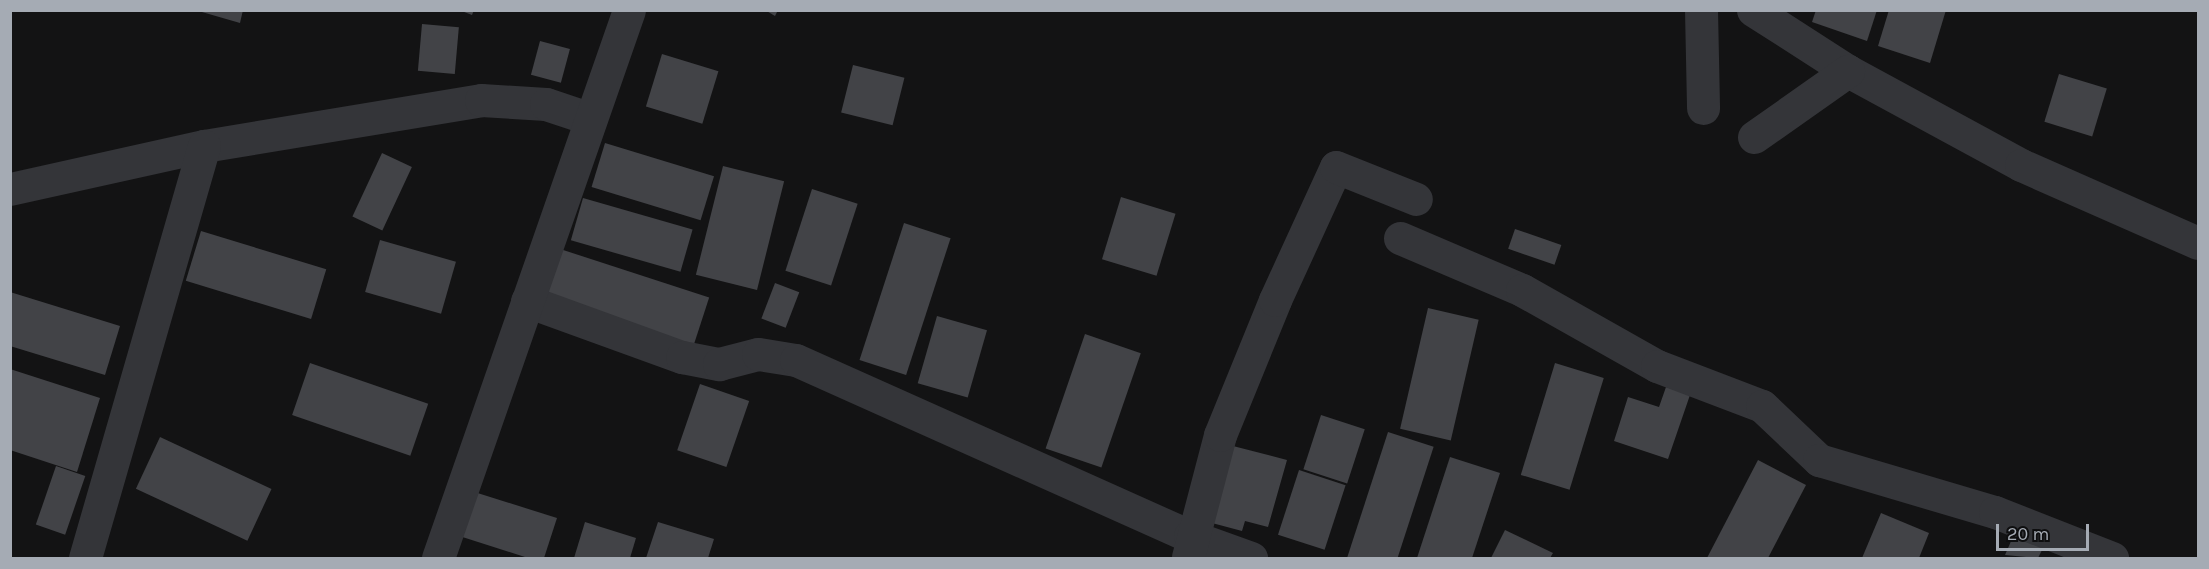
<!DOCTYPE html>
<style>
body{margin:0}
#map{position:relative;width:2209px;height:569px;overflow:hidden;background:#131314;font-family:Karla,sans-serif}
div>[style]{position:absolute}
.building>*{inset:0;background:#424347;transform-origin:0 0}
.minor>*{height:33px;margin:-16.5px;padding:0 16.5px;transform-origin:16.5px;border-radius:16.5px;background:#343539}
span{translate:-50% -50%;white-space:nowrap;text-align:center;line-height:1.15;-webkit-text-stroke:6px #0e0e0f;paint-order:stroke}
.frame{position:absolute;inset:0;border:12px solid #a5abb4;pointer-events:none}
.scale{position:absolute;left:1996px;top:524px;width:93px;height:27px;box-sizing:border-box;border:3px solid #a5abb4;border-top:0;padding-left:8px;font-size:18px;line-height:21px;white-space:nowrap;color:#a5abb4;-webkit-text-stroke:4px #0e0e0f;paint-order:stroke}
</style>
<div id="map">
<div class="building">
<div style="clip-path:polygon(195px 10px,243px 10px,240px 23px)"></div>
<div style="clip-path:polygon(459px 10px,474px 10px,472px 15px)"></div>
<div style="clip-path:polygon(765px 10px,778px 10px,775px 16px)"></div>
<div style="clip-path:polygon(1816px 10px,1877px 10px,1867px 41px,1812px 22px)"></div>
<div style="clip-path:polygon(1889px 10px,1946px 10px,1930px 63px,1878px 46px)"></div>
<div style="left:422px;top:24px;width:37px;height:47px;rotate:5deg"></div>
<div style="left:540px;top:41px;width:31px;height:35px;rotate:15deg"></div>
<div style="left:662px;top:54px;width:59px;height:55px;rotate:17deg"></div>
<div style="left:853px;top:65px;width:53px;height:49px;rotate:14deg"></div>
<div style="left:2059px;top:74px;width:50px;height:50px;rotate:17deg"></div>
<div style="left:605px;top:143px;width:114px;height:46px;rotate:17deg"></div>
<div style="left:382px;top:153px;width:33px;height:70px;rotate:25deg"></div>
<div style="left:723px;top:166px;width:63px;height:112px;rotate:14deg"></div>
<div style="left:812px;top:189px;width:48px;height:86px;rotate:18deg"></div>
<div style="left:1121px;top:197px;width:57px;height:65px;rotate:17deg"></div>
<div style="left:583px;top:198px;width:114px;height:44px;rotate:16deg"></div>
<div style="left:904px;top:223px;width:49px;height:144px;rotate:18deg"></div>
<div style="left:1515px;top:229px;width:49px;height:21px;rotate:19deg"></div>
<div style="left:201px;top:231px;width:131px;height:52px;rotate:17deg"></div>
<div style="left:380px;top:240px;width:79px;height:54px;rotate:16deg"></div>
<div style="left:557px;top:248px;width:160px;height:50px;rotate:18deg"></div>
<div style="left:775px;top:283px;width:26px;height:38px;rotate:21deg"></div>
<div style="clip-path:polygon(10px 292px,120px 326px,105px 375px,10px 346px)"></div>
<div style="left:1428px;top:308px;width:52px;height:124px;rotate:13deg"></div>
<div style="left:937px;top:316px;width:52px;height:70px;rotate:16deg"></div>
<div style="left:1085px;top:334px;width:59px;height:121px;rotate:19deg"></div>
<div style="left:310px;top:363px;width:125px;height:55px;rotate:19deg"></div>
<div style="left:1555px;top:363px;width:51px;height:117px;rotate:17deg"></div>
<div style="clip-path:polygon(10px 369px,100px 398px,77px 472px,10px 450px)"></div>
<div style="left:700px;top:384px;width:52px;height:70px;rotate:19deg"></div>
<div style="clip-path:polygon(1666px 387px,1690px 395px,1668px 459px,1614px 441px,1628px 397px,1659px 407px)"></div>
<div style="left:1321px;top:415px;width:46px;height:57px;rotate:18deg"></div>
<div style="left:1388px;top:432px;width:48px;height:132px;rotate:18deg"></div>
<div style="left:160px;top:437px;width:123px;height:57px;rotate:25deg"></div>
<div style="clip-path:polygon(1233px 446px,1287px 460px,1268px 527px,1245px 521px,1242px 531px,1212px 523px)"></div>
<div style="clip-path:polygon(1450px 457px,1500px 473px,1472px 558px,1417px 558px)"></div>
<div style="clip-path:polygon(1758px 460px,1806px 485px,1768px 558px,1707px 558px)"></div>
<div style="left:56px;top:466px;width:31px;height:62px;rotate:19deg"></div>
<div style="left:1299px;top:470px;width:49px;height:68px;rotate:18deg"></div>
<div style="clip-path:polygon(468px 490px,557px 518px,544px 558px,528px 558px,453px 534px)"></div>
<div style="clip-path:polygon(1881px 513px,1929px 533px,1919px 558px,1862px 558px)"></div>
<div style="clip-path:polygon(585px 522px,636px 538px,630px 558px,574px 558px)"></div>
<div style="clip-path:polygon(658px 522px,714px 539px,708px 558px,646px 558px)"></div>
<div style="clip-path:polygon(1505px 530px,1553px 553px,1550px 558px,1491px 558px)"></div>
<div style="clip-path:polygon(2015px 532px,2044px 546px,2038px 558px,2005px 555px)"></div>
</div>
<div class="minor">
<div style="left:1701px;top:10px;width:98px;rotate:88.8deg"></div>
<div style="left:1753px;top:10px;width:113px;rotate:32.7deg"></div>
<div style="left:1848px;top:71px;width:197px;rotate:28.5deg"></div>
<div style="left:2021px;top:165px;width:193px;rotate:23.8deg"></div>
<div style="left:1754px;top:137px;width:115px;rotate:-35.1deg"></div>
<div style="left:10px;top:189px;width:199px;rotate:-12.5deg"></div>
<div style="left:204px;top:146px;width:281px;rotate:-9.4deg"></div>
<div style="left:481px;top:100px;width:65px;rotate:3.5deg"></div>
<div style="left:546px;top:104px;width:47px;rotate:18.4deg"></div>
<div style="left:1400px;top:238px;width:133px;rotate:23.1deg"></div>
<div style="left:1522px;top:290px;width:155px;rotate:29.4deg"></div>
<div style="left:1657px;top:366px;width:112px;rotate:20.9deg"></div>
<div style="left:1762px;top:406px;width:79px;rotate:43.5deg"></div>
<div style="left:1819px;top:460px;width:184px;rotate:16.5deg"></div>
<div style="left:1995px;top:512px;width:126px;rotate:21.5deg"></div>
<div style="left:527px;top:301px;width:165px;rotate:19.9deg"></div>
<div style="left:682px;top:357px;width:38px;rotate:11deg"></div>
<div style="left:719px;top:364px;width:40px;rotate:-14.4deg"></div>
<div style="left:758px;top:354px;width:38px;rotate:9deg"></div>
<div style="left:796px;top:360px;width:432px;rotate:24.1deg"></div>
<div style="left:1190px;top:536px;width:65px;rotate:19.8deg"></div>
<div style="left:1188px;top:557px;width:126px;rotate:-75.3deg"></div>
<div style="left:1220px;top:435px;width:146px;rotate:-67.8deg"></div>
<div style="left:1275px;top:300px;width:146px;rotate:-65.4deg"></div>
<div style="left:1336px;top:167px;width:86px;rotate:21.8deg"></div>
<div style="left:85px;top:558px;width:429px;rotate:-73.9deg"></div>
<div style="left:438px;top:558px;width:580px;rotate:-70.78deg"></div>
</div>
<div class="frame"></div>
<div class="scale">20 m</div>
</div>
